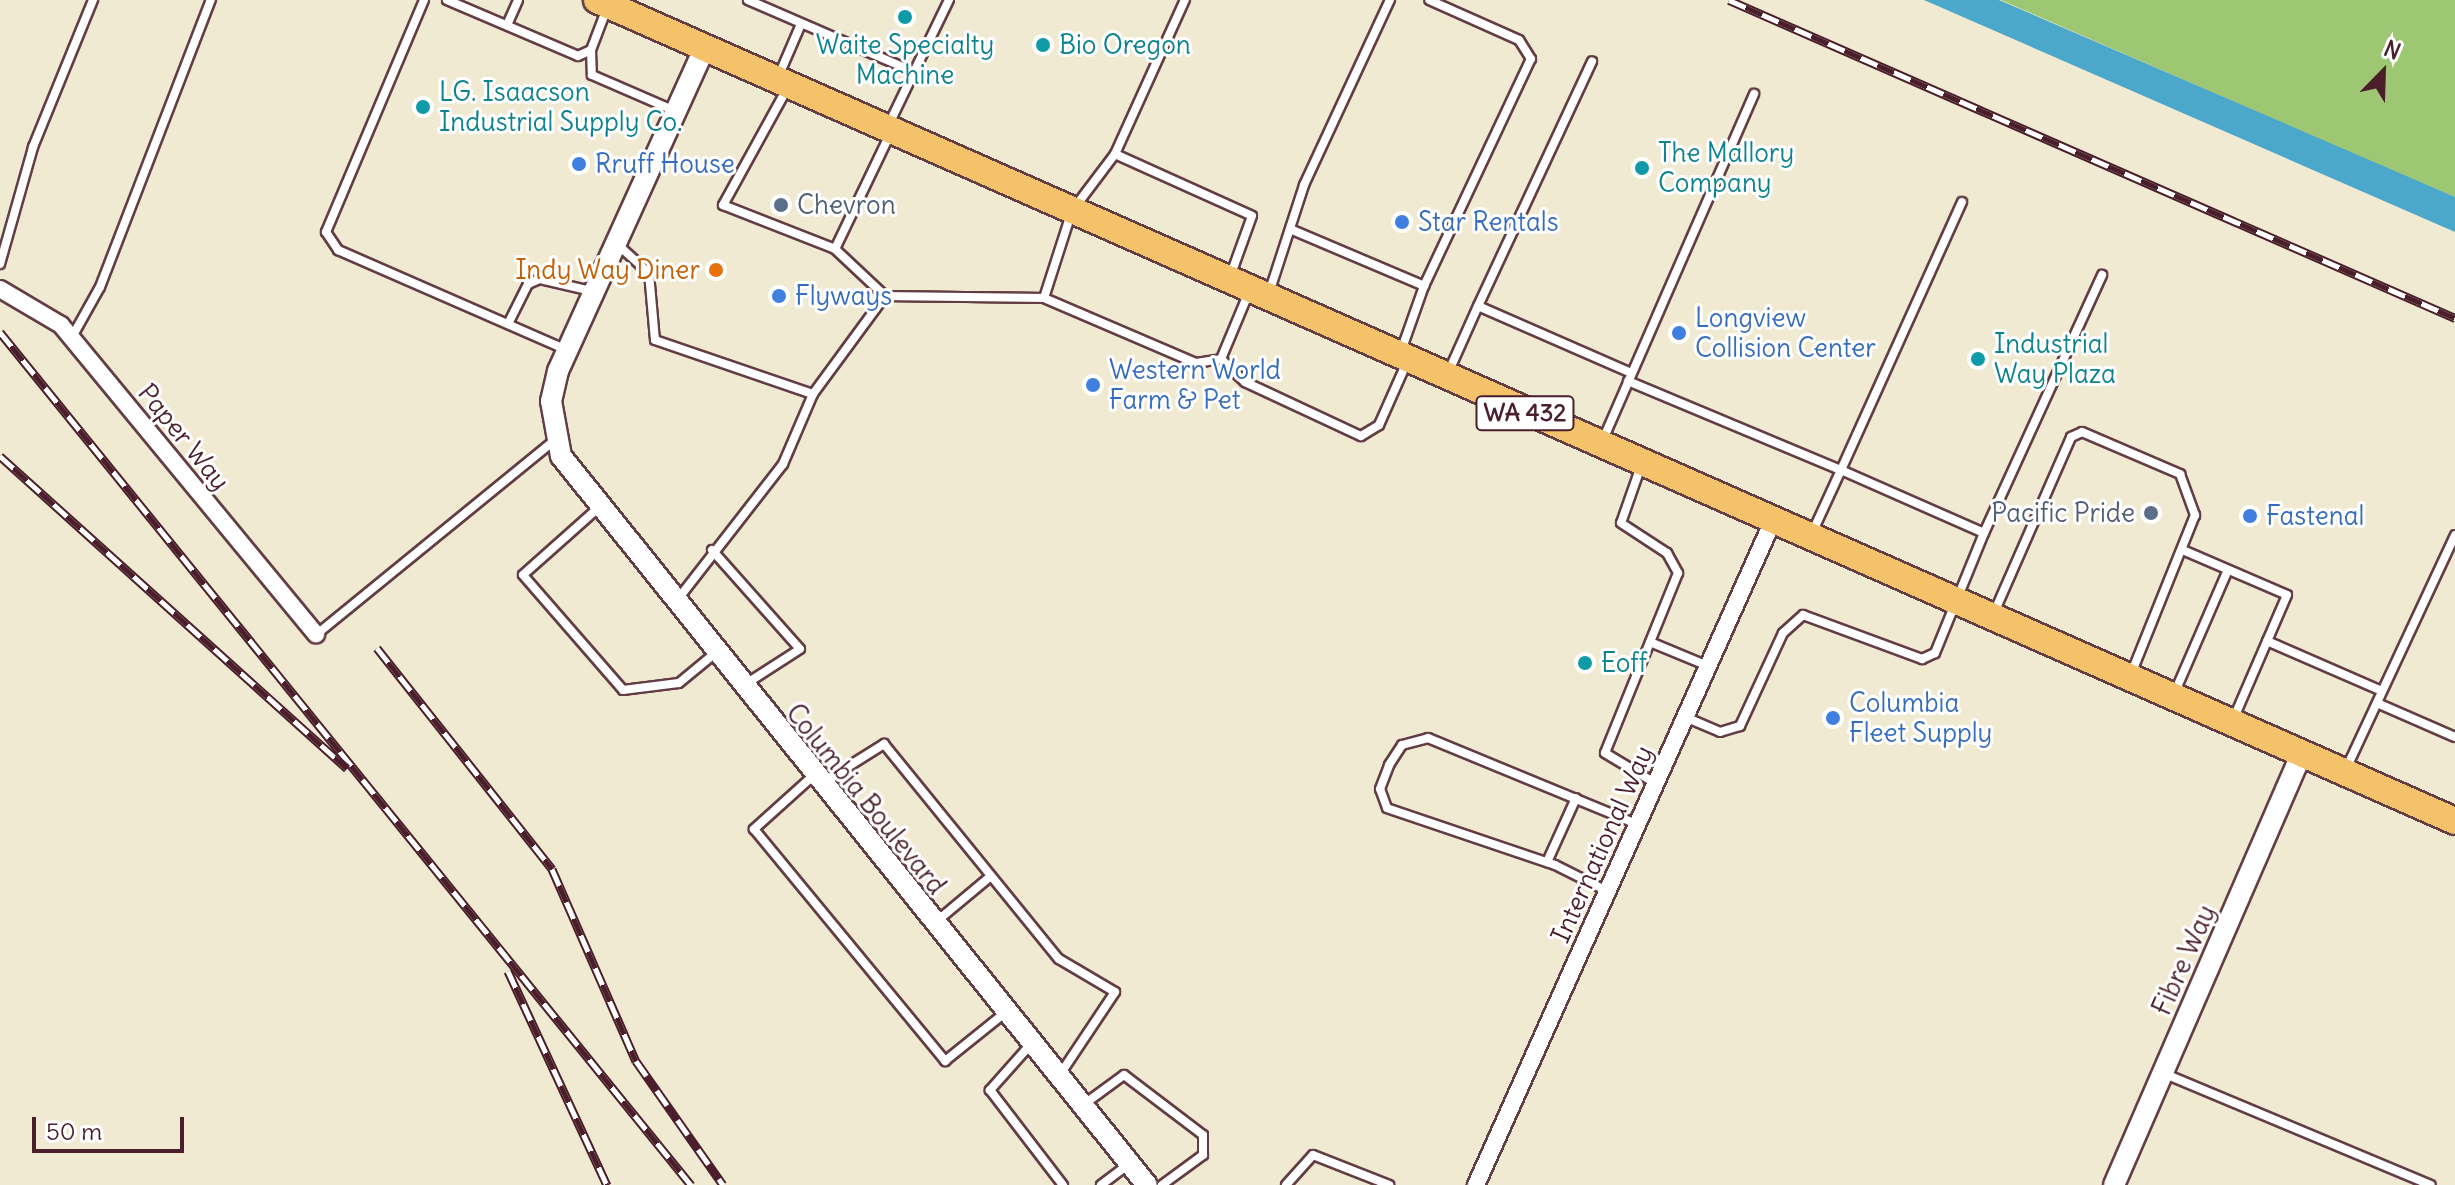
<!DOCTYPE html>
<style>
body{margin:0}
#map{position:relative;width:2455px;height:1185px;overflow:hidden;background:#f1ead2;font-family:Delius,sans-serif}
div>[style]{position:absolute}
.green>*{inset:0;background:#9dc773}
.water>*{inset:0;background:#4ca8ca}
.roads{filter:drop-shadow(2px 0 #633d44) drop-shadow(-2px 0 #633d44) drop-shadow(0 2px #633d44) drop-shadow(0 -2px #633d44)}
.service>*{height:8px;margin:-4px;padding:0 4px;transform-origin:4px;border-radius:4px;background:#fff}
.minor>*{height:16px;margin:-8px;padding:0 8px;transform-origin:8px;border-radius:8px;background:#fff}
.tertiary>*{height:20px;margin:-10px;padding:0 10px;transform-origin:10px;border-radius:10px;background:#fff}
.trunk>*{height:26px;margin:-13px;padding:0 13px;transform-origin:13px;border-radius:13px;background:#f4c26a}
.rail>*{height:9px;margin-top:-4.5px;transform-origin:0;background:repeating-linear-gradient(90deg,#fff 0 18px,#4a1f2b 0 36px);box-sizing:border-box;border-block:2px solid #4a1f2b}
.dots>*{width:22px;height:22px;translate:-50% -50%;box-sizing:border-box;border:4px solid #fff;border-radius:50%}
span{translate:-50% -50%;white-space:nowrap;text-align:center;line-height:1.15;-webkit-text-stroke:6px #fff;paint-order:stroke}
.shield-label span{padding:2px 6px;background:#fff;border:2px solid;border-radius:6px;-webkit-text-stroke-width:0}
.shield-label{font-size:24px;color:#4a1f2b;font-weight:700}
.culture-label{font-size:26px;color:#0d838f}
.left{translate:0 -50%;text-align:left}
.shop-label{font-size:26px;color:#366cbe}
.service-label{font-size:26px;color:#4e5e75}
.right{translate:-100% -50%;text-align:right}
.food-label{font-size:26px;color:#c56008}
.street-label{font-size:26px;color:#4a1f2b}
.north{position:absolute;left:2343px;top:32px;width:80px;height:80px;-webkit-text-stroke:6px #fff;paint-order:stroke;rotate:23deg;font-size:22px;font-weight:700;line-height:32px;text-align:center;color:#4a1f2b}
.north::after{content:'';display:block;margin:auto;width:28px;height:36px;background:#4a1f2b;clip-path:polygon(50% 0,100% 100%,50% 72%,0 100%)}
.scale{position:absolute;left:32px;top:1117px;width:152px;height:36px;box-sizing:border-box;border:4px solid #4a1f2b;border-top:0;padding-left:10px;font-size:24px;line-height:28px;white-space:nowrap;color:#4a1f2b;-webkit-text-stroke:6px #fff;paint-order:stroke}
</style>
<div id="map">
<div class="green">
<div style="clip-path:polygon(2001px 0,2455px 0,2455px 197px,2365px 159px)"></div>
</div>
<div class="water">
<div style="clip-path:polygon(1924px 0,1999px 0,2455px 197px,2455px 232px)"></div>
</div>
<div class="roads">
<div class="service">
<div style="left:424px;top:0;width:252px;rotate:112.9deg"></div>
<div style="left:326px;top:232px;width:22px;rotate:56deg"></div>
<div style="left:338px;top:250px;width:250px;rotate:23.6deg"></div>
<div style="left:447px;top:0;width:142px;rotate:23.1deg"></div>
<div style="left:578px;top:56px;width:14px;rotate:-25deg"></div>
<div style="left:591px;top:50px;width:45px;rotate:-69.1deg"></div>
<div style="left:748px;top:0;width:181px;rotate:23.4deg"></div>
<div style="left:914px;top:72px;width:58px;rotate:115.7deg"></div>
<div style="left:507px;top:25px;width:27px;rotate:-66deg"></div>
<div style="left:591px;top:50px;width:25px;rotate:88deg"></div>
<div style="left:592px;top:75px;width:90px;rotate:23.4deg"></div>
<div style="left:914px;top:72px;width:80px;rotate:-64.1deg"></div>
<div style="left:779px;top:75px;width:56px;rotate:-66.7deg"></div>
<div style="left:788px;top:87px;width:135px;rotate:118.8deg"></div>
<div style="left:723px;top:205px;width:120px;rotate:21.4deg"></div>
<div style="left:835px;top:249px;width:69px;rotate:43.2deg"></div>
<div style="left:1115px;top:154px;width:169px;rotate:-65.6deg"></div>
<div style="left:1290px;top:229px;width:146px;rotate:23deg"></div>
<div style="left:1424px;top:286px;width:69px;rotate:109.5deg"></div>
<div style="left:617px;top:244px;width:43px;rotate:42.2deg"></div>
<div style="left:649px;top:273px;width:67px;rotate:84.9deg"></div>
<div style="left:655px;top:340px;width:167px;rotate:18.9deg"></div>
<div style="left:813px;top:394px;width:122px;rotate:-53.7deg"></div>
<div style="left:885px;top:296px;width:159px;rotate:0.7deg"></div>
<div style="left:1044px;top:298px;width:165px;rotate:23.2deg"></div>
<div style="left:1196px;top:363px;width:25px;rotate:-9deg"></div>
<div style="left:1221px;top:359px;width:73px;rotate:-67.3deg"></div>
<div style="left:835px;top:249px;width:127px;rotate:-64.4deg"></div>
<div style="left:0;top:264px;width:122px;rotate:-74.2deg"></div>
<div style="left:33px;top:147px;width:159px;rotate:-67.8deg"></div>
<div style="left:1424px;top:286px;width:251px;rotate:-64.8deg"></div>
<div style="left:1531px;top:59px;width:22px;rotate:-122deg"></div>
<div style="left:1519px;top:40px;width:98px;rotate:-156deg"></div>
<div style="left:1269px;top:293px;width:114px;rotate:-72deg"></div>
<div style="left:1304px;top:185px;width:204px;rotate:-65.1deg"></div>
<div style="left:1044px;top:298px;width:91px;rotate:-72.2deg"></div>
<div style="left:1072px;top:211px;width:71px;rotate:-53deg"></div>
<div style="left:1115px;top:154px;width:150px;rotate:24.3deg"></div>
<div style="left:1252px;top:216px;width:62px;rotate:109.9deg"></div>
<div style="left:1478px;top:306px;width:270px;rotate:-65deg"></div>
<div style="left:508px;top:324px;width:45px;rotate:-63.4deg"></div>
<div style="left:528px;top:284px;width:13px;rotate:-23deg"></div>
<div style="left:540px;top:279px;width:52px;rotate:13.2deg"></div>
<div style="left:72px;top:337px;width:57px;rotate:-60.8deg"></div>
<div style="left:100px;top:287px;width:308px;rotate:-68.9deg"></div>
<div style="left:1221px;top:359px;width:33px;rotate:44deg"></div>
<div style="left:1245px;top:382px;width:128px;rotate:25deg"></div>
<div style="left:1361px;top:436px;width:21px;rotate:-31deg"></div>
<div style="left:1379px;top:425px;width:69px;rotate:-66deg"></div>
<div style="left:1448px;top:373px;width:73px;rotate:-65.9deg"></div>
<div style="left:1478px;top:306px;width:167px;rotate:23.6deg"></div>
<div style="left:1628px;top:381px;width:231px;rotate:22.7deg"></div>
<div style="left:1841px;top:470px;width:294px;rotate:-65.7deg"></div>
<div style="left:1602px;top:442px;width:380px;rotate:-66.4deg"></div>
<div style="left:1641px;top:466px;width:60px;rotate:109.3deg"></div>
<div style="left:1621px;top:523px;width:55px;rotate:33.1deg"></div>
<div style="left:1667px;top:553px;width:23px;rotate:61deg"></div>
<div style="left:1678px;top:573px;width:194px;rotate:112.1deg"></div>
<div style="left:1605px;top:753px;width:58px;rotate:31deg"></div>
<div style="left:597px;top:509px;width:99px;rotate:138.3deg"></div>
<div style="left:523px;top:575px;width:152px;rotate:49deg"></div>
<div style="left:623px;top:690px;width:56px;rotate:-7.1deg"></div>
<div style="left:679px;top:683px;width:45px;rotate:-39.6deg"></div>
<div style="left:1984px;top:533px;width:284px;rotate:-65.4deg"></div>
<div style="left:712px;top:550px;width:132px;rotate:48.4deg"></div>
<div style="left:800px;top:649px;width:63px;rotate:147.3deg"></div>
<div style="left:2185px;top:551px;width:111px;rotate:23.3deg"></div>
<div style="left:2287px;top:595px;width:136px;rotate:113.4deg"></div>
<div style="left:678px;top:599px;width:171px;rotate:-52.1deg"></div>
<div style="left:783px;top:464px;width:76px;rotate:-66.8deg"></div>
<div style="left:1993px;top:615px;width:194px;rotate:-66.3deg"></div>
<div style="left:2071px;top:437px;width:12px;rotate:-24deg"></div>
<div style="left:2082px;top:432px;width:107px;rotate:23.2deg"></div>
<div style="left:2180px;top:474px;width:44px;rotate:69.9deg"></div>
<div style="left:2195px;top:515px;width:169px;rotate:111.9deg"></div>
<div style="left:317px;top:634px;width:308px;rotate:-39.2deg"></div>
<div style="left:2267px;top:641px;width:125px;rotate:23.5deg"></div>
<div style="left:1650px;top:642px;width:63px;rotate:22.5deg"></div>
<div style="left:2174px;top:694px;width:135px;rotate:-66.5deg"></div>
<div style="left:2377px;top:703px;width:85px;rotate:23.6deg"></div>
<div style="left:1685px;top:717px;width:38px;rotate:23deg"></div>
<div style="left:1720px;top:732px;width:21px;rotate:-17deg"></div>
<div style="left:1740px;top:726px;width:102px;rotate:-65.2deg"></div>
<div style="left:1783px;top:633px;width:27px;rotate:-42deg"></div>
<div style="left:1803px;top:615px;width:127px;rotate:20.3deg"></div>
<div style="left:1922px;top:659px;width:14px;rotate:-25deg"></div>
<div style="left:1935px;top:653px;width:130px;rotate:-67.8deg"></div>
<div style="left:1984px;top:533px;width:156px;rotate:-156.2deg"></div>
<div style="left:1841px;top:470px;width:67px;rotate:114.7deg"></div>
<div style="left:2346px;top:769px;width:258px;rotate:-65deg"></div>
<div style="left:814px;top:775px;width:81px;rotate:138deg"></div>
<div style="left:754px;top:829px;width:301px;rotate:50.5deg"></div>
<div style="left:945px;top:1061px;width:78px;rotate:-38.8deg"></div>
<div style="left:825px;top:781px;width:70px;rotate:-32.1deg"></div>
<div style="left:884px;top:744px;width:277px;rotate:50.9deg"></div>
<div style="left:1059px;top:959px;width:65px;rotate:30.5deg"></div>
<div style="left:1115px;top:992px;width:97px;rotate:123.7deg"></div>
<div style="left:1547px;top:862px;width:70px;rotate:-65.6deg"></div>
<div style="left:1607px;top:891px;width:58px;rotate:-153.4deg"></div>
<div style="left:1555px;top:865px;width:177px;rotate:-161.3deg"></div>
<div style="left:1387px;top:808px;width:20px;rotate:-110deg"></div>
<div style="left:1380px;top:789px;width:26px;rotate:-69deg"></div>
<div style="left:1389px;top:765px;width:24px;rotate:-57deg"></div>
<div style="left:1402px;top:745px;width:27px;rotate:-15deg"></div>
<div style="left:1428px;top:738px;width:226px;rotate:22.4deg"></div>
<div style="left:937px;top:921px;width:70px;rotate:-39.8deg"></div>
<div style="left:1031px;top:1044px;width:62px;rotate:131.7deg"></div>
<div style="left:990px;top:1090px;width:120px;rotate:52.5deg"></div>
<div style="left:2163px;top:1073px;width:290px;rotate:22.7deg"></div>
<div style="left:1083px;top:1105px;width:51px;rotate:-36.2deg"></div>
<div style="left:1124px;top:1075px;width:99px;rotate:37.2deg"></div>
<div style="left:1203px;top:1135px;width:20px;rotate:90deg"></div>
<div style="left:1203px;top:1155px;width:51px;rotate:143.8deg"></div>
<div style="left:1101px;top:1185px;width:35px;rotate:-37deg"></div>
<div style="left:1286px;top:1185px;width:40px;rotate:-48deg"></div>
<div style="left:1313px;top:1155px;width:82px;rotate:21.5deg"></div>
</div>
<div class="minor">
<div style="left:0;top:289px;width:71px;rotate:30.5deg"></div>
<div style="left:61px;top:325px;width:401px;rotate:50.5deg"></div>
<div style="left:1476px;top:1185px;width:725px;rotate:-65.91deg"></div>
</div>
<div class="tertiary">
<div style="left:705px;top:47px;width:356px;rotate:114.4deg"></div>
<div style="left:558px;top:371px;width:31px;rotate:103deg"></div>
<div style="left:551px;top:401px;width:56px;rotate:79.7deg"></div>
<div style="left:561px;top:456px;width:935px;rotate:51.21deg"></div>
<div style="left:2114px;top:1185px;width:469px;rotate:-66.5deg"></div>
</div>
<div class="trunk">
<div style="left:597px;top:0;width:2031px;rotate:23.84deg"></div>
</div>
</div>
<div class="rail">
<div style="left:1729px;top:0;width:793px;rotate:23.65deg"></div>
<div style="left:0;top:332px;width:1098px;rotate:50.99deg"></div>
<div style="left:0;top:456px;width:467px;rotate:42deg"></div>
<div style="left:377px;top:648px;width:282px;rotate:51.6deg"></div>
<div style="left:552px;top:869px;width:210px;rotate:66.4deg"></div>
<div style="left:636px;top:1061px;width:151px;rotate:54.9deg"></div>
<div style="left:508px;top:971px;width:236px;rotate:65.2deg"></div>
</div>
<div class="dots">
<div style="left:905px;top:17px;background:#0f9aa8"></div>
<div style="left:1043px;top:45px;background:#0f9aa8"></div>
<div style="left:423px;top:107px;background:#0f9aa8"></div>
<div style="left:579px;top:164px;background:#3f7fe0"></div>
<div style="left:1642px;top:168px;background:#0f9aa8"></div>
<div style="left:781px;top:205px;background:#5c6f8a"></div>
<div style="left:1402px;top:222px;background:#3f7fe0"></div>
<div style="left:716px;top:270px;background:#e8710a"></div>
<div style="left:779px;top:296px;background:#3f7fe0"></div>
<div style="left:1679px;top:333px;background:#3f7fe0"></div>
<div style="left:1978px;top:359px;background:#0f9aa8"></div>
<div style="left:1093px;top:385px;background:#3f7fe0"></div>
<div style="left:2151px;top:513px;background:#5c6f8a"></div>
<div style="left:2250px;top:516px;background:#3f7fe0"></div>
<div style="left:1585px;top:663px;background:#0f9aa8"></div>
<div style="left:1833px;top:718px;background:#3f7fe0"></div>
</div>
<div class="shield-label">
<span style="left:1525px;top:413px">WA 432</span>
</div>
<div class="culture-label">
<span style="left:905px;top:60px">Waite Specialty<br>Machine</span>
<span class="left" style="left:1059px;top:45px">Bio Oregon</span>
<span class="left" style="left:439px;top:107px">LG. Isaacson<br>Industrial Supply Co.</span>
<span class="left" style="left:1658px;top:168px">The Mallory<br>Company</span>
<span class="left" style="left:1994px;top:359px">Industrial<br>Way Plaza</span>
<span class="left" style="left:1601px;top:663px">Eoff</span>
</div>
<div class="shop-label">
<span class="left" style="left:595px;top:164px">Rruff House</span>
<span class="left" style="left:1418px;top:222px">Star Rentals</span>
<span class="left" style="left:795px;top:296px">Flyways</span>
<span class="left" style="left:1695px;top:333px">Longview<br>Collision Center</span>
<span class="left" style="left:1109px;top:385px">Western World<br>Farm &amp; Pet</span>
<span class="left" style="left:2266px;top:516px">Fastenal</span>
<span class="left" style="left:1849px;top:718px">Columbia<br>Fleet Supply</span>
</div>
<div class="service-label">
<span class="left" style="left:797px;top:205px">Chevron</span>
<span class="right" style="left:2135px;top:513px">Pacific Pride</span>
</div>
<div class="food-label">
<span class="right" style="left:700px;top:270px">Indy Way Diner</span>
</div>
<div class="street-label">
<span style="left:184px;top:437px;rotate:51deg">Paper Way</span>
<span style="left:866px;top:799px;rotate:51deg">Columbia Boulevard</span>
<span style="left:1602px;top:844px;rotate:-66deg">International Way</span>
<span style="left:2184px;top:960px;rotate:-66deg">Fibre Way</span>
</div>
<div class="north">N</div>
<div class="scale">50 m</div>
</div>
